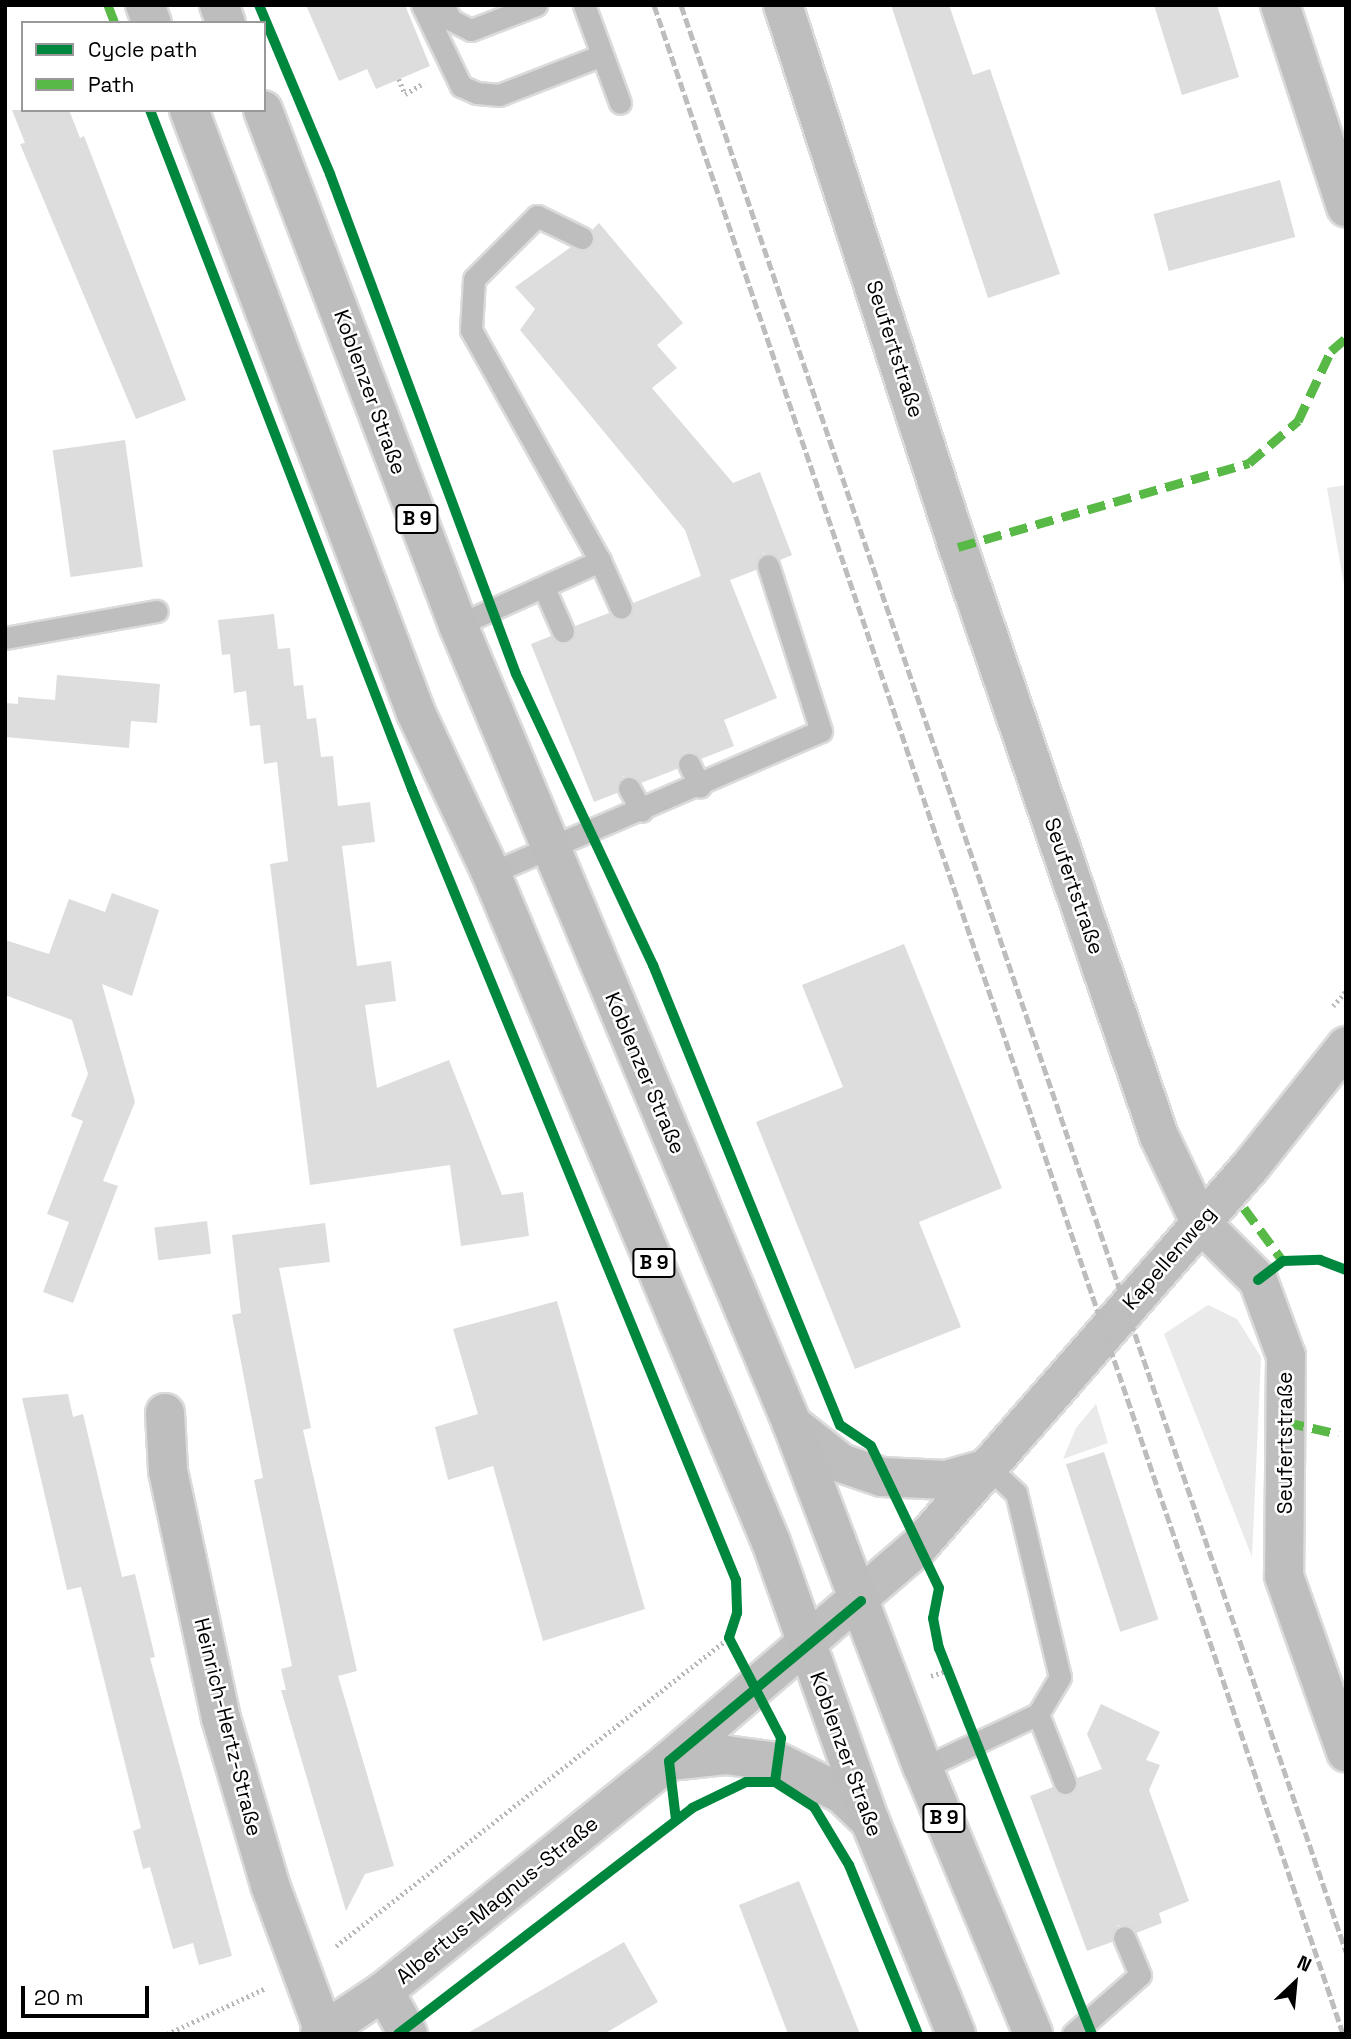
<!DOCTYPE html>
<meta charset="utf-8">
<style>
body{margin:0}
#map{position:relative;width:1351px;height:2039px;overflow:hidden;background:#fff;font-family:"Space Grotesk",sans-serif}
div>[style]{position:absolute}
.green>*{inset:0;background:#eaeaea}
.building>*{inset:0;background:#ddd;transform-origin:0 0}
.path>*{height:4.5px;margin-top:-2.25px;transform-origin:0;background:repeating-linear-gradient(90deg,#b8b8b8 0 2px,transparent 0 5.5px)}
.roads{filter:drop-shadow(2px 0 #dbdbdb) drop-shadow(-2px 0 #dbdbdb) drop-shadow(0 2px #dbdbdb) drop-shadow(0 -2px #dbdbdb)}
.lane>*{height:21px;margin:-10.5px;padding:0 10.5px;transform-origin:10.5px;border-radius:10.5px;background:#bebebe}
.street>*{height:38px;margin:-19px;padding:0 19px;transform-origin:19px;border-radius:19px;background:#bebebe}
.primary>*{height:38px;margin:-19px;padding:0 19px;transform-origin:19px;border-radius:19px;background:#bdbdbd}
.rail>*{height:5px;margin-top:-2.5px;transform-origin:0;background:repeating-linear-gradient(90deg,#bdbdbd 0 10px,transparent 0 13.5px)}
.quiet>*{height:9px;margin-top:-4.5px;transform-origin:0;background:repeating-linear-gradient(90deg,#58b947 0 18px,transparent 0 27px)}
.cycleway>*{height:10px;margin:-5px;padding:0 5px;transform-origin:5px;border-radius:5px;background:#00873e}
span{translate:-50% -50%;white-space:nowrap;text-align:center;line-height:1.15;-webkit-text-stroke:5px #fff;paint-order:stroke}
.shield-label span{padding:2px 5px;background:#fff;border:2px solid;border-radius:5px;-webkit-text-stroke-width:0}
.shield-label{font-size:19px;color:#000;font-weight:700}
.street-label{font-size:21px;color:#000}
.frame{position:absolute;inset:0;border:7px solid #000;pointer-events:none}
.legend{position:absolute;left:21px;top:21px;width:245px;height:91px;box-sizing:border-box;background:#fff;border:2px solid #999;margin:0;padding:9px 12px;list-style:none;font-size:21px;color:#000}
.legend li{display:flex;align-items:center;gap:14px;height:35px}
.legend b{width:35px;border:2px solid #999}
.north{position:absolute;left:1260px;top:1948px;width:70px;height:70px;-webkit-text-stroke:5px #fff;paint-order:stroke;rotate:26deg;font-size:19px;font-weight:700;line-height:28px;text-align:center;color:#000}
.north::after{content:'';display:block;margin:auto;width:24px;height:32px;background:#000;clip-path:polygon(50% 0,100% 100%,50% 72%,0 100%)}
.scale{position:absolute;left:21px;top:1986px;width:128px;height:32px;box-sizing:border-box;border:4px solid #000;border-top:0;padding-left:9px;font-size:21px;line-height:24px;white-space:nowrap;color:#000;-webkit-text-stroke:5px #fff;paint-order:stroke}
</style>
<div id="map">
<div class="green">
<div style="clip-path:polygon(1346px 485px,1346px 596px,1327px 488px)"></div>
<div style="clip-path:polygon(1208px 1305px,1237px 1319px,1261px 1357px,1252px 1557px,1164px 1334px)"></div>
<div style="clip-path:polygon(1096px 1404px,1108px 1443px,1063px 1459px,1076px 1428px)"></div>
</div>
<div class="building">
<div style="clip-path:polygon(306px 5px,405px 5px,430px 66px,376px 89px,367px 69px,339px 81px)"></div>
<div style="clip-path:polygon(891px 5px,949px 5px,973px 75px,990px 69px,1060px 274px,988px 298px)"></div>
<div style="clip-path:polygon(1154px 5px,1217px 5px,1239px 77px,1182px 95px)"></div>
<div style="clip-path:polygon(12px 110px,69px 110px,80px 138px,84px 136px,186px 400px,136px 419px,20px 144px,25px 143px)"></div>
<div style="left:1280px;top:180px;width:59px;height:131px;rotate:75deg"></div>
<div style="clip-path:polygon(599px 223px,683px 323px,657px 345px,677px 368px,652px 388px,733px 483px,760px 472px,792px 555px,780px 560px,763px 553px,756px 570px,730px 580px,777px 698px,724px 720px,734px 746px,701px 759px,684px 752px,677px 769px,641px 783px,623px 776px,617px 793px,594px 802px,531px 644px,551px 636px,568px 643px,575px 626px,609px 613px,626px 620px,633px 603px,701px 576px,685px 530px,520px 330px,535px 309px,515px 287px,571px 247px,590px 248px,592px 230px)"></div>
<div style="left:125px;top:440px;width:128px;height:73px;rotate:82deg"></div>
<div style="clip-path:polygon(274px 614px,278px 649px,290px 648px,294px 686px,303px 685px,307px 719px,316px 718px,321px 757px,333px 756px,338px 806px,370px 802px,375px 842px,342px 846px,357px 966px,391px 961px,396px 1001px,365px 1005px,377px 1088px,449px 1060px,502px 1195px,523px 1192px,529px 1236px,461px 1246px,450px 1165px,310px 1185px,270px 864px,288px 861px,277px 762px,264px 764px,260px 725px,250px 726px,246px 691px,234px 693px,230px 654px,222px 655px,218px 620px)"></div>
<div style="clip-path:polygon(57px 675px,160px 684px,157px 723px,131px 721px,129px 748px,5px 737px,5px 703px,18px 704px,18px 697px,55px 700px)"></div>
<div style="clip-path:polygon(112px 893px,159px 910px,132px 996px,102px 984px,135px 1102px,103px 1181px,118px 1186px,73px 1303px,43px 1292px,69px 1222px,47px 1214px,83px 1121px,71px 1116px,88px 1074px,72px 1020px,5px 995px,5px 940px,49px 954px,69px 899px,105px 912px)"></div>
<div style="clip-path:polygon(904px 944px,1002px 1188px,919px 1222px,961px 1327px,855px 1369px,756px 1122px,843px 1087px,802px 985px)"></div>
<div style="left:207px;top:1221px;width:33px;height:53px;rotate:83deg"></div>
<div style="clip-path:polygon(325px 1223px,330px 1262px,279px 1268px,311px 1428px,303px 1430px,357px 1671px,338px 1676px,394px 1866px,365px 1874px,346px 1911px,281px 1690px,286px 1690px,281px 1669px,292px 1666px,254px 1480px,263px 1478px,232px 1315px,241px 1313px,232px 1235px)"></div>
<div style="clip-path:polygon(557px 1301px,645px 1609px,543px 1641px,493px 1466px,448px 1480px,435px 1427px,478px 1414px,453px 1329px)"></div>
<div style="clip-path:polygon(68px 1394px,73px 1417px,83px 1414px,122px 1577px,135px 1574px,155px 1657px,150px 1658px,232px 1956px,199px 1965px,193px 1943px,173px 1949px,150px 1867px,143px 1869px,133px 1831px,141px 1828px,81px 1587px,67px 1590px,22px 1398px)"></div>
<div style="left:1104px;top:1452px;width:176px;height:40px;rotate:72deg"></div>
<div style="clip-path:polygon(1101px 1704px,1160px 1732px,1146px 1760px,1160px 1765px,1149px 1790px,1189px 1901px,1159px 1913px,1162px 1923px,1136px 1933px,1118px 1925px,1112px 1942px,1087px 1951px,1030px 1796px,1053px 1787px,1069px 1795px,1077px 1778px,1102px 1769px,1087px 1734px)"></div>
<div style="clip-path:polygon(799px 1881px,860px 2034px,788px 2034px,739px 1905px)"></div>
<div style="clip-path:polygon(624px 1942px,658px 2002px,604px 2034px,466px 2034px)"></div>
</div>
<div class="path">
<div style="left:399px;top:79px;width:16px;rotate:68deg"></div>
<div style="left:405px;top:94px;width:22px;rotate:-30deg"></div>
<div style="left:1333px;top:1006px;width:20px;rotate:-49deg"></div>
<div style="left:931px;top:1676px;width:18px;rotate:-19deg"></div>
<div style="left:336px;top:1946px;width:499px;rotate:-38.1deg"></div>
<div style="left:167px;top:2034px;width:109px;rotate:-24.9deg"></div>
</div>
<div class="roads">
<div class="lane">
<div style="left:422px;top:5px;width:90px;rotate:64.3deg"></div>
<div style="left:461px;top:86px;width:17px;rotate:24deg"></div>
<div style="left:477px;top:93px;width:22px;rotate:5deg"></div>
<div style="left:499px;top:95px;width:110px;rotate:-21.2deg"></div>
<div style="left:443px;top:5px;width:17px;rotate:62deg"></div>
<div style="left:451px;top:20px;width:22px;rotate:27deg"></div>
<div style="left:471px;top:30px;width:70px;rotate:-21deg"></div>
<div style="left:584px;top:5px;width:104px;rotate:69.8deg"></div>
<div style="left:582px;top:238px;width:50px;rotate:-153.9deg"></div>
<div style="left:537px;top:216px;width:89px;rotate:135deg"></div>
<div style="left:474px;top:279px;width:51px;rotate:93.4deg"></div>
<div style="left:471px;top:330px;width:265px;rotate:60.8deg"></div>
<div style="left:600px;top:561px;width:51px;rotate:65.9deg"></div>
<div style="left:545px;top:590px;width:45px;rotate:66.3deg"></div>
<div style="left:458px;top:625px;width:156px;rotate:-24.3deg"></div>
<div style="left:5px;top:638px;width:154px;rotate:-10.1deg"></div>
<div style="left:689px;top:764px;width:25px;rotate:64deg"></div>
<div style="left:629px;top:788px;width:26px;rotate:61deg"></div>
<div style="left:491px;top:873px;width:359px;rotate:-23.3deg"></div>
<div style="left:821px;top:731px;width:174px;rotate:-107.7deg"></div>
<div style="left:1038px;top:1714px;width:74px;rotate:68.6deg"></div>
<div style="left:923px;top:1768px;width:127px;rotate:-25.2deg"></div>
<div style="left:1038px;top:1714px;width:43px;rotate:-59.3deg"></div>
<div style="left:1060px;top:1677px;width:189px;rotate:-103.4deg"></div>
<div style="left:1016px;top:1493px;width:37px;rotate:-137deg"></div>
<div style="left:1073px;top:2034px;width:89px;rotate:-41.4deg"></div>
<div style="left:1140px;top:1975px;width:41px;rotate:-112.8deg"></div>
</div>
<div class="street">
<div style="left:783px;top:5px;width:570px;rotate:72.11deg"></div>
<div style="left:958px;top:547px;width:622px;rotate:71.16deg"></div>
<div style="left:1159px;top:1136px;width:95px;rotate:64.5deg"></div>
<div style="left:1200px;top:1222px;width:82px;rotate:45deg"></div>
<div style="left:1258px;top:1280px;width:81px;rotate:69.8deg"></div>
<div style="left:1286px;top:1356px;width:220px;rotate:90.5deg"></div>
<div style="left:1284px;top:1576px;width:187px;rotate:70.6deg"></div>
<div style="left:1280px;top:5px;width:213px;rotate:71.9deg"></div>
<div style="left:165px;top:1413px;width:58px;rotate:87deg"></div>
<div style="left:168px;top:1471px;width:253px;rotate:77.9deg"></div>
<div style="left:221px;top:1718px;width:174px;rotate:73.6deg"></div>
<div style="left:270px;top:1885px;width:157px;rotate:69.8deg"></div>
<div style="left:792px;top:1424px;width:63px;rotate:38.5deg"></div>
<div style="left:841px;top:1463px;width:43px;rotate:18.9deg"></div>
<div style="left:882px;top:1477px;width:64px;rotate:2.7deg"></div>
<div style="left:946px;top:1480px;width:45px;rotate:-15.6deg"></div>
<div style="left:669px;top:1761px;width:57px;rotate:-6deg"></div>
<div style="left:726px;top:1755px;width:52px;rotate:7.7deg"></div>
<div style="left:778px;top:1762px;width:72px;rotate:26.6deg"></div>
<div style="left:842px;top:1794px;width:39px;rotate:44deg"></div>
<div style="left:384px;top:1991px;width:49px;rotate:60.8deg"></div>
<div style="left:320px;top:2034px;width:77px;rotate:-33.9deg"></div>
<div style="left:384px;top:1991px;width:366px;rotate:-38.9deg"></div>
<div style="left:669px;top:1761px;width:331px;rotate:-40.7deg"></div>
<div style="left:920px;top:1545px;width:503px;rotate:-48.87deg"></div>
<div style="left:1251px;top:1166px;width:153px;rotate:-51.6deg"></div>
</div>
<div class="primary">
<div style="left:145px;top:5px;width:19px;rotate:69deg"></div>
<div style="left:219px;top:5px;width:19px;rotate:69deg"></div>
<div style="left:189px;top:110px;width:644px;rotate:69.37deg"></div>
<div style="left:416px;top:713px;width:177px;rotate:64.9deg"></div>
<div style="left:491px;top:873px;width:725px;rotate:67.29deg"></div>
<div style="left:771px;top:1542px;width:296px;rotate:70.5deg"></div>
<div style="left:870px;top:1821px;width:230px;rotate:68deg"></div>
<div style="left:263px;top:110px;width:551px;rotate:69.26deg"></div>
<div style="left:458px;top:625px;width:866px;rotate:67.31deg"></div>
<div style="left:792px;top:1424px;width:368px;rotate:69.2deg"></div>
<div style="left:923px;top:1768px;width:288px;rotate:67.5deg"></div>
</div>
</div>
<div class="rail">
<div style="left:654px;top:5px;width:2143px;rotate:71.24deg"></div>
<div style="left:681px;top:5px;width:2057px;rotate:71.14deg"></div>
</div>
<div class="quiet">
<div style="left:108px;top:5px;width:19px;rotate:69deg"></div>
<div style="left:958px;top:547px;width:303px;rotate:-16.1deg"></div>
<div style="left:1249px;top:463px;width:65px;rotate:-40.6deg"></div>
<div style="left:1298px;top:421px;width:77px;rotate:-64.8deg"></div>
<div style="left:1331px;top:351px;width:20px;rotate:-41deg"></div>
<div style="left:1244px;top:1208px;width:66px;rotate:53.7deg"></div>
<div style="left:1286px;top:1422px;width:54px;rotate:12.8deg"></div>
</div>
<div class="cycleway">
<div style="left:259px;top:5px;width:183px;rotate:67.2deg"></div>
<div style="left:330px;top:174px;width:533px;rotate:69.59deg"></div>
<div style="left:516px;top:674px;width:322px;rotate:64.8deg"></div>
<div style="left:653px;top:965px;width:497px;rotate:67.9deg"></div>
<div style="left:840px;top:1425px;width:37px;rotate:34deg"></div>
<div style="left:871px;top:1446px;width:157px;rotate:64.4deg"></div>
<div style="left:939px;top:1588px;width:31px;rotate:101deg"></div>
<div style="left:933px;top:1618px;width:31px;rotate:79deg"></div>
<div style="left:939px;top:1648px;width:415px;rotate:68.4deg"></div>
<div style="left:150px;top:110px;width:728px;rotate:68.9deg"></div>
<div style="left:412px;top:789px;width:855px;rotate:67.73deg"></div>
<div style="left:736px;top:1580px;width:33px;rotate:88deg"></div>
<div style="left:737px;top:1613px;width:26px;rotate:108deg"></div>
<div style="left:729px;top:1638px;width:113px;rotate:62.5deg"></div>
<div style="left:781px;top:1738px;width:44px;rotate:97.8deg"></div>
<div style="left:775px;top:1782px;width:46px;rotate:32.7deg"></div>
<div style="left:814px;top:1807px;width:68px;rotate:58.9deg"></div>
<div style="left:849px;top:1865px;width:183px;rotate:67.8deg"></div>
<div style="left:1258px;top:1280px;width:31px;rotate:-37deg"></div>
<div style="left:1283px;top:1261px;width:37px;rotate:-2deg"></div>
<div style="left:1320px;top:1260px;width:28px;rotate:21deg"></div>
<div style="left:676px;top:1820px;width:59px;rotate:-96.8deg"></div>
<div style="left:669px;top:1761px;width:250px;rotate:-39.8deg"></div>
<div style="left:398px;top:2034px;width:371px;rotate:-37.5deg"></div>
<div style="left:692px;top:1808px;width:60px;rotate:-25.7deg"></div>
<div style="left:746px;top:1782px;width:29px"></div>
</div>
<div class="shield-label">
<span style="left:417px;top:519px">B 9</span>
<span style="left:654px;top:1263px">B 9</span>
<span style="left:944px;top:1818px">B 9</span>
</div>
<div class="street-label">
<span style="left:895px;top:349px;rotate:72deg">Seufertstraße</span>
<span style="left:370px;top:392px;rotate:70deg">Koblenzer Straße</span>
<span style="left:1074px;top:886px;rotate:71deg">Seufertstraße</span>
<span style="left:645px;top:1073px;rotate:67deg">Koblenzer Straße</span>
<span style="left:1169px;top:1258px;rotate:-49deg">Kapellenweg</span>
<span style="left:1285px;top:1443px;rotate:-90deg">Seufertstraße</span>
<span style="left:228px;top:1727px;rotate:76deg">Heinrich-Hertz-Straße</span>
<span style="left:846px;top:1754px;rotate:70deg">Koblenzer Straße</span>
<span style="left:497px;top:1900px;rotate:-39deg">Albertus-Magnus-Straße</span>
</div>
<div class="frame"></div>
<ul class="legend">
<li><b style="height:9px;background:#00873e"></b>Cycle path</li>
<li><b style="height:9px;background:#58b947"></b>Path</li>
</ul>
<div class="north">N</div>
<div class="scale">20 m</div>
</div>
